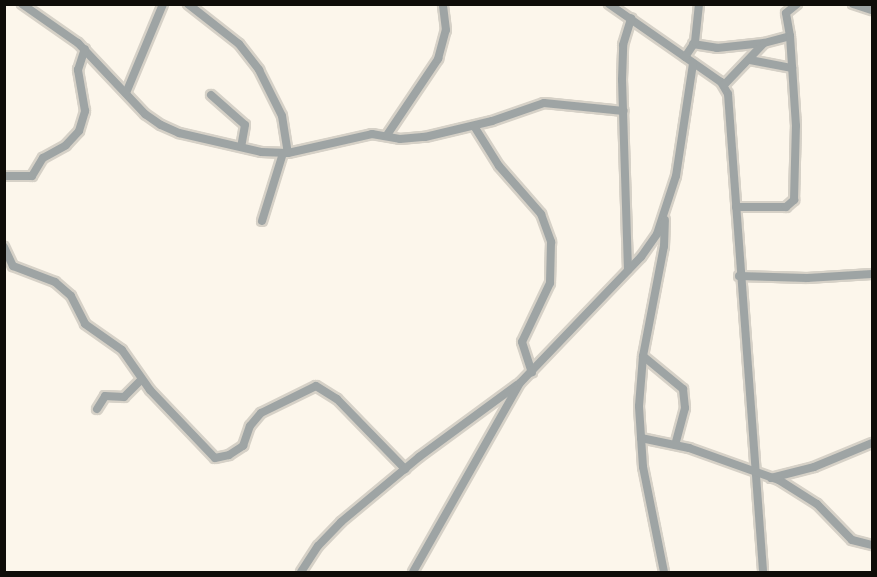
<!DOCTYPE html>
<style>
body{margin:0}
#map{position:relative;width:877px;height:577px;overflow:hidden;background:#fcf6eb;font-family:"Open Sans",sans-serif}
div>[style]{position:absolute}
.roads{filter:drop-shadow(2px 0 #d6d1c7) drop-shadow(-2px 0 #d6d1c7) drop-shadow(0 2px #d6d1c7) drop-shadow(0 -2px #d6d1c7)}
.street>*{height:8px;margin:-4px;padding:0 4px;transform-origin:4px;border-radius:4px;background:#9ea4a4}
span{translate:-50% -50%;white-space:nowrap;text-align:center;line-height:1.15;-webkit-text-stroke:5px #fcf6eb;paint-order:stroke}
.frame{position:absolute;inset:0;border:6px solid #0f0d09;pointer-events:none}
</style>
<div id="map">
<div class="roads">
<div class="street">
<div style="left:22px;top:4px;width:68px;rotate:34.9deg"></div>
<div style="left:78px;top:43px;width:98px;rotate:46.7deg"></div>
<div style="left:145px;top:114px;width:19px;rotate:35deg"></div>
<div style="left:161px;top:125px;width:20px;rotate:24deg"></div>
<div style="left:179px;top:133px;width:84px;rotate:13deg"></div>
<div style="left:261px;top:152px;width:27px;rotate:2deg"></div>
<div style="left:288px;top:153px;width:86px;rotate:-12.7deg"></div>
<div style="left:372px;top:134px;width:28px;rotate:10deg"></div>
<div style="left:400px;top:139px;width:25px;rotate:-5deg"></div>
<div style="left:425px;top:137px;width:69px;rotate:-13.4deg"></div>
<div style="left:492px;top:121px;width:55px;rotate:-19.1deg"></div>
<div style="left:544px;top:103px;width:80px;rotate:5.7deg"></div>
<div style="left:188px;top:4px;width:65px;rotate:38.1deg"></div>
<div style="left:239px;top:44px;width:33px;rotate:52deg"></div>
<div style="left:259px;top:70px;width:51px;rotate:63.4deg"></div>
<div style="left:282px;top:116px;width:37px;rotate:81deg"></div>
<div style="left:609px;top:4px;width:136px;rotate:34.9deg"></div>
<div style="left:721px;top:82px;width:14px;rotate:60deg"></div>
<div style="left:728px;top:94px;width:479px;rotate:85.8deg"></div>
<div style="left:853px;top:4px;width:20px;rotate:18deg"></div>
<div style="left:693px;top:44px;width:24px;rotate:9deg"></div>
<div style="left:717px;top:48px;width:47px;rotate:-6.1deg"></div>
<div style="left:685px;top:57px;width:18px;rotate:-56deg"></div>
<div style="left:695px;top:42px;width:38px;rotate:-84deg"></div>
<div style="left:750px;top:60px;width:43px;rotate:10.8deg"></div>
<div style="left:724px;top:85px;width:58px;rotate:-46.4deg"></div>
<div style="left:764px;top:43px;width:27px;rotate:-15deg"></div>
<div style="left:790px;top:36px;width:23px;rotate:-100deg"></div>
<div style="left:786px;top:13px;width:14px;rotate:-39deg"></div>
<div style="left:126px;top:93px;width:96px;rotate:-67.4deg"></div>
<div style="left:211px;top:95px;width:45px;rotate:41.4deg"></div>
<div style="left:245px;top:125px;width:22px;rotate:100deg"></div>
<div style="left:474px;top:126px;width:47px;rotate:58deg"></div>
<div style="left:499px;top:166px;width:64px;rotate:48.8deg"></div>
<div style="left:541px;top:214px;width:30px;rotate:70deg"></div>
<div style="left:551px;top:242px;width:41px;rotate:91.4deg"></div>
<div style="left:550px;top:283px;width:65px;rotate:115.4deg"></div>
<div style="left:522px;top:342px;width:32px;rotate:72deg"></div>
<div style="left:387px;top:135px;width:92px;rotate:-56.1deg"></div>
<div style="left:438px;top:59px;width:30px;rotate:-75deg"></div>
<div style="left:446px;top:30px;width:26px;rotate:-97deg"></div>
<div style="left:4px;top:176px;width:28px"></div>
<div style="left:32px;top:176px;width:21px;rotate:-59deg"></div>
<div style="left:43px;top:158px;width:26px;rotate:-29deg"></div>
<div style="left:66px;top:145px;width:19px;rotate:-47deg"></div>
<div style="left:79px;top:131px;width:21px;rotate:-73deg"></div>
<div style="left:85px;top:111px;width:42px;rotate:-99.7deg"></div>
<div style="left:78px;top:70px;width:22px;rotate:-72deg"></div>
<div style="left:736px;top:207px;width:50px"></div>
<div style="left:786px;top:207px;width:11px;rotate:-41deg"></div>
<div style="left:794px;top:200px;width:74px;rotate:-88.5deg"></div>
<div style="left:796px;top:126px;width:90px;rotate:-93.8deg"></div>
<div style="left:262px;top:221px;width:71px;rotate:-72.8deg"></div>
<div style="left:4px;top:247px;width:21px;rotate:65deg"></div>
<div style="left:13px;top:266px;width:45px;rotate:20.9deg"></div>
<div style="left:55px;top:282px;width:21px;rotate:41deg"></div>
<div style="left:71px;top:296px;width:31px;rotate:63deg"></div>
<div style="left:85px;top:324px;width:45px;rotate:35.1deg"></div>
<div style="left:122px;top:350px;width:49px;rotate:55deg"></div>
<div style="left:150px;top:390px;width:94px;rotate:46.3deg"></div>
<div style="left:215px;top:458px;width:14px;rotate:-12deg"></div>
<div style="left:229px;top:455px;width:17px;rotate:-33deg"></div>
<div style="left:243px;top:446px;width:21px;rotate:-71deg"></div>
<div style="left:250px;top:426px;width:17px;rotate:-50deg"></div>
<div style="left:261px;top:413px;width:61px;rotate:-26.1deg"></div>
<div style="left:316px;top:386px;width:25px;rotate:32deg"></div>
<div style="left:337px;top:399px;width:98px;rotate:45.8deg"></div>
<div style="left:628px;top:270px;width:190px;rotate:-91.8deg"></div>
<div style="left:622px;top:80px;width:35px;rotate:-88deg"></div>
<div style="left:623px;top:45px;width:28px;rotate:-73deg"></div>
<div style="left:739px;top:276px;width:68px;rotate:1.7deg"></div>
<div style="left:807px;top:278px;width:65px;rotate:-3.5deg"></div>
<div style="left:643px;top:356px;width:52px;rotate:39.5deg"></div>
<div style="left:683px;top:389px;width:19px;rotate:84deg"></div>
<div style="left:685px;top:408px;width:38px;rotate:105deg"></div>
<div style="left:97px;top:409px;width:15px;rotate:-58deg"></div>
<div style="left:105px;top:396px;width:19px;rotate:3deg"></div>
<div style="left:124px;top:397px;width:24px;rotate:-45deg"></div>
<div style="left:641px;top:438px;width:49px;rotate:11.8deg"></div>
<div style="left:689px;top:448px;width:96px;rotate:19.6deg"></div>
<div style="left:779px;top:480px;width:45px;rotate:32.3deg"></div>
<div style="left:817px;top:504px;width:50px;rotate:45.8deg"></div>
<div style="left:852px;top:540px;width:21px;rotate:14deg"></div>
<div style="left:771px;top:478px;width:44px;rotate:-14.3deg"></div>
<div style="left:814px;top:467px;width:63px;rotate:-22.5deg"></div>
<div style="left:301px;top:572px;width:31px;rotate:-57deg"></div>
<div style="left:318px;top:546px;width:33px;rotate:-46deg"></div>
<div style="left:341px;top:522px;width:102px;rotate:-39.8deg"></div>
<div style="left:419px;top:457px;width:122px;rotate:-36.3deg"></div>
<div style="left:413px;top:572px;width:217px;rotate:-60.5deg"></div>
<div style="left:520px;top:383px;width:175px;rotate:-46.2deg"></div>
<div style="left:641px;top:257px;width:28px;rotate:-55deg"></div>
<div style="left:657px;top:234px;width:61px;rotate:-71.9deg"></div>
<div style="left:676px;top:176px;width:114px;rotate:-81.4deg"></div>
<div style="left:664px;top:572px;width:107px;rotate:-101.3deg"></div>
<div style="left:643px;top:467px;width:61px;rotate:-93.8deg"></div>
<div style="left:639px;top:406px;width:50px;rotate:-85.4deg"></div>
<div style="left:643px;top:356px;width:112px;rotate:-79.2deg"></div>
<div style="left:664px;top:246px;width:26px;rotate:-88deg"></div>
</div>
</div>
<div class="frame"></div>
</div>
